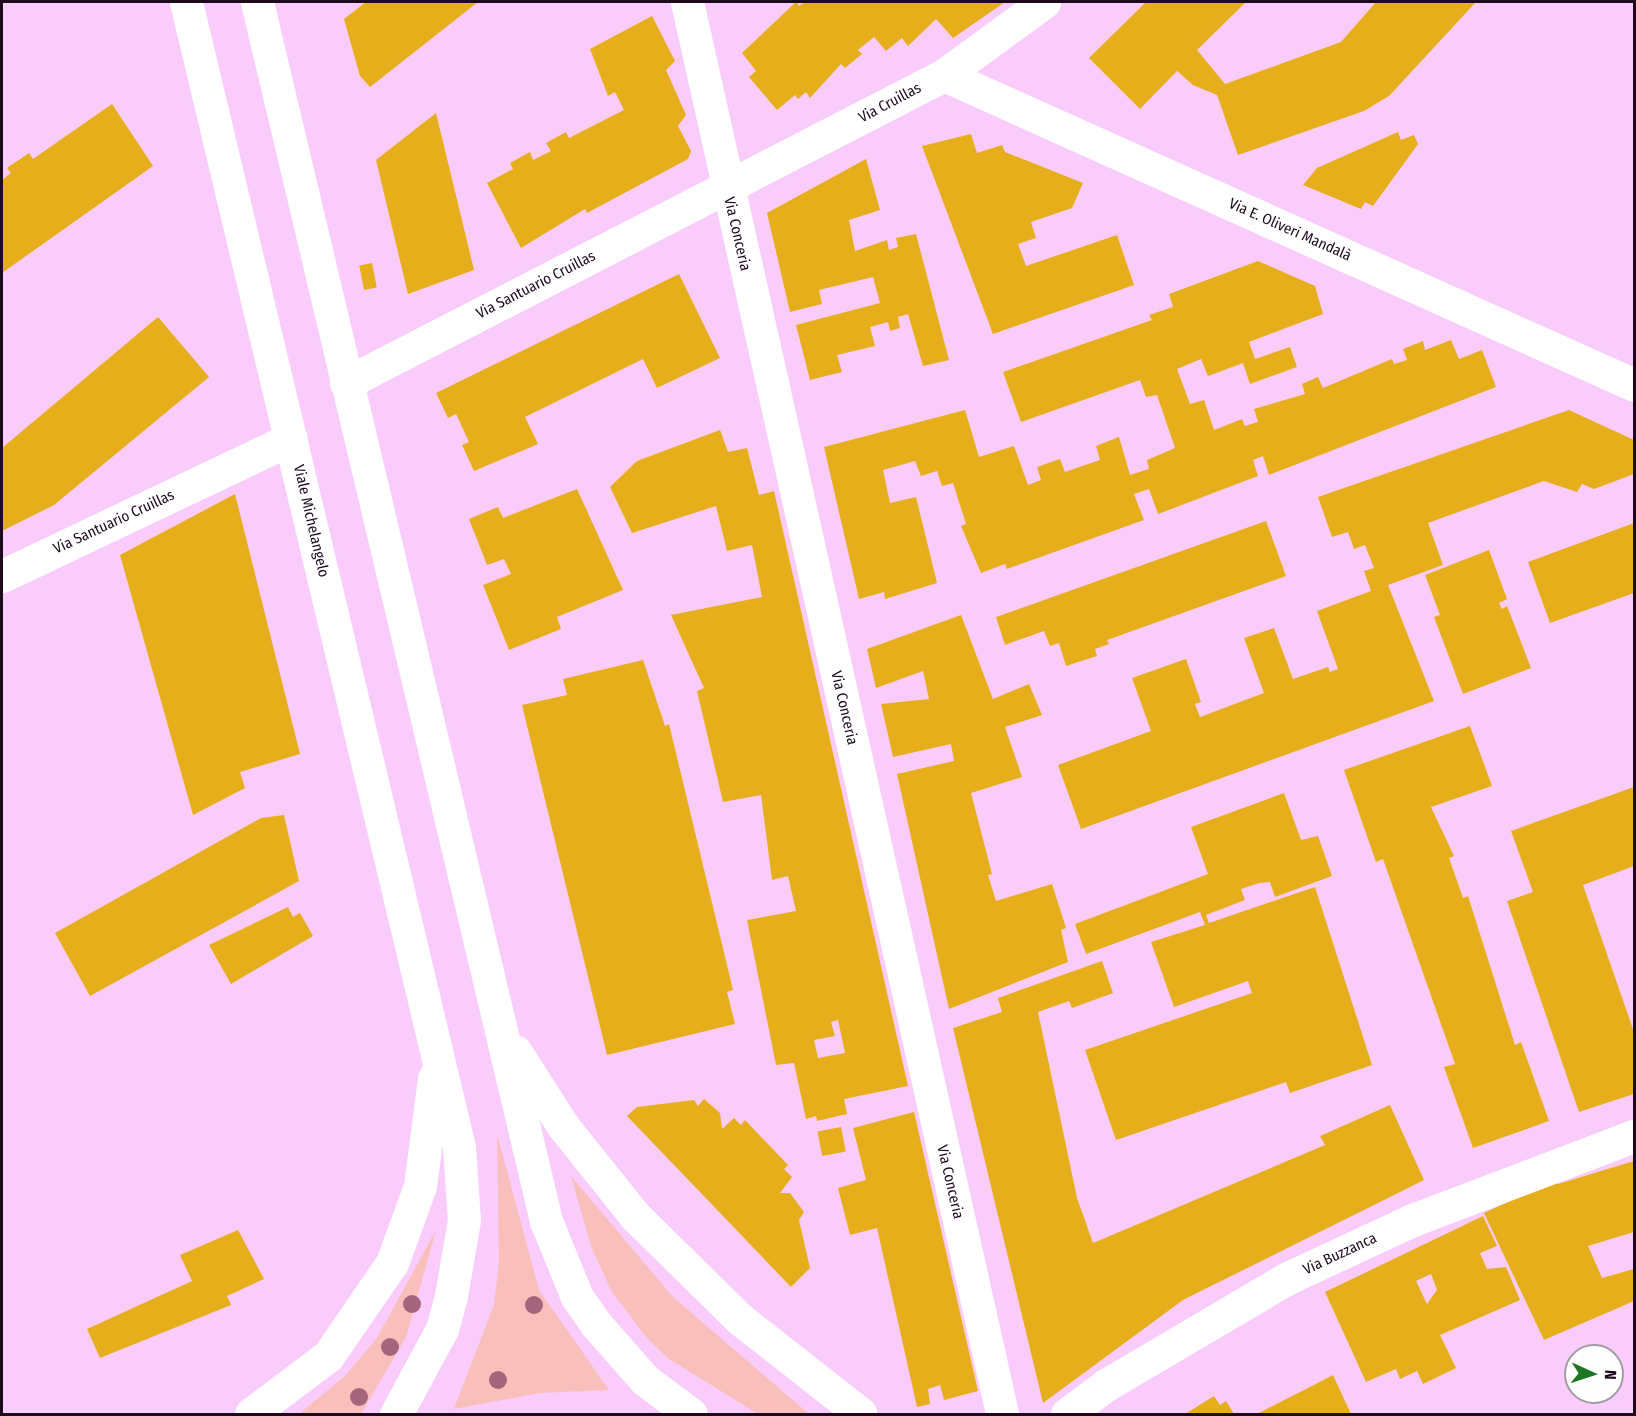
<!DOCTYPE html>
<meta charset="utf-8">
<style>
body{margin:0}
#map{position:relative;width:1636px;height:1416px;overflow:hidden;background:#f9ccfc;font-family:"Fira Sans Condensed",sans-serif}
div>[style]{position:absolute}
.green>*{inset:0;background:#f9bfbb}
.building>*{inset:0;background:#e7ae1b;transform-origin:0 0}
.minor>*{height:33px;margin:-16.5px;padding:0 16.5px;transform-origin:16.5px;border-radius:16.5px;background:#fff}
.tertiary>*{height:33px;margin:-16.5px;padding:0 16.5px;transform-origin:16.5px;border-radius:16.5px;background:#fff}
.trees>*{width:18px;height:18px;margin:-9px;border-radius:50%;background:#a5657d}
span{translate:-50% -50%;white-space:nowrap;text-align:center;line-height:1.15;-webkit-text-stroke:4.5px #fefefe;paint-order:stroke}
.street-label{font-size:15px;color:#1d0a1f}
.frame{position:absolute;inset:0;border:3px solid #1d0a1f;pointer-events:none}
.north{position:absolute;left:1564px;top:1344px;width:60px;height:60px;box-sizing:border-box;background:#fefefe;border:2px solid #a49ca5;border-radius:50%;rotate:93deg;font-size:16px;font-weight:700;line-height:24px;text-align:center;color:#1d0a1f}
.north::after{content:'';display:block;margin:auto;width:21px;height:27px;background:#1d7623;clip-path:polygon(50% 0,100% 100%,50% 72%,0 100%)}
</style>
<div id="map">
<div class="green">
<div style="clip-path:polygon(497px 1134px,539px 1290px,609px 1390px,540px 1393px,454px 1409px,494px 1305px,499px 1262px)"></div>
<div style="clip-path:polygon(571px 1176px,673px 1297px,809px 1414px,758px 1414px,669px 1359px,647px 1338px,612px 1292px,591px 1246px)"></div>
<div style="clip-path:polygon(436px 1230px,406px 1337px,361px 1414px,299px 1414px,345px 1376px,377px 1338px)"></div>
</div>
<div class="building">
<div style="clip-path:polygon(366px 2px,478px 2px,370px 87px,360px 76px,344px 19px)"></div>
<div style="clip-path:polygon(796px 2px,799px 6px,805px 2px,1005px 2px,953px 38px,936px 19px,908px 46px,902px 38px,886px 51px,874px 37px,858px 50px,862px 54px,845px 68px,841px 64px,810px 98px,806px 92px,798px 99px,795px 95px,777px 110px,749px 77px,756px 71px,742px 53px)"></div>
<div style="clip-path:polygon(1146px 2px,1246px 2px,1197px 50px,1225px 84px,1341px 42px,1376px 2px,1476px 2px,1389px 96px,1364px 111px,1238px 155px,1217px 95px,1193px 85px,1177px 71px,1140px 109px,1089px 58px)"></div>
<div style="clip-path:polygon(652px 16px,675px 61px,666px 70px,686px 115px,678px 126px,691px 151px,688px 159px,587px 213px,585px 209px,521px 248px,487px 183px,513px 169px,510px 163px,530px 152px,533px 160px,551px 151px,546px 143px,566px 132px,569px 138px,624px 110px,615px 92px,608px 96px,590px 49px)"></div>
<div style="clip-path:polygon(112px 104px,153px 166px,2px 273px,2px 180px,11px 173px,7px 168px,29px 153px,33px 159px)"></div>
<div style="clip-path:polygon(436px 113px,474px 270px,408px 294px,376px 160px)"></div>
<div style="clip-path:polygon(1398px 132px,1401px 140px,1414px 135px,1418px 144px,1373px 206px,1365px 202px,1361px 209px,1303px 185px,1317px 168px)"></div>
<div style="clip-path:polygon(971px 134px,977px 153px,1002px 145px,1005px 152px,1083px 183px,1072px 208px,1031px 222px,1036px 238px,1018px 244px,1026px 266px,1117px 235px,1134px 285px,993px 334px,922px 146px)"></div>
<div style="clip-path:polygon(866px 159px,880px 210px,849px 220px,855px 251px,887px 240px,889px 250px,898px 247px,896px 238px,916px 234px,949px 360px,923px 366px,908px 314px,898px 317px,900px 328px,890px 331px,888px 322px,870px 327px,875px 346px,837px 355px,842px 372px,810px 380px,796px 325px,880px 303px,873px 277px,819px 290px,822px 304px,790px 312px,767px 213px)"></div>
<div style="clip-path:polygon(1258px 261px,1315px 286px,1323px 314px,1249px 342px,1255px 359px,1290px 347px,1297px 367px,1250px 384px,1243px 363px,1208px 376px,1201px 359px,1177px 369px,1190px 404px,1204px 400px,1214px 430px,1242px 419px,1245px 426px,1258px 422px,1254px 409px,1305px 394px,1302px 384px,1318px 377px,1323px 388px,1392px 359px,1394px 364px,1407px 360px,1403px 349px,1423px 341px,1425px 350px,1451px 340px,1459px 359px,1482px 350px,1496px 387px,1269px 475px,1263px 456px,1253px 460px,1258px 476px,1158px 514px,1149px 489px,1134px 494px,1144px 520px,1007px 569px,1005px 564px,981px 573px,961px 526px,966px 524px,953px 483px,942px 486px,937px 471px,921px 476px,915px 461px,883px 470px,890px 503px,916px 497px,937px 583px,885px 599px,884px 592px,859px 599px,824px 447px,965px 410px,979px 457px,1014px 446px,1028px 485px,1041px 480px,1037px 467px,1060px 459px,1065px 472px,1100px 460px,1096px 446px,1119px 437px,1130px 475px,1149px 469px,1147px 460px,1175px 448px,1157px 395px,1146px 397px,1140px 380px,1021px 422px,1003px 372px,1152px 320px,1149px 315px,1173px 307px,1169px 294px)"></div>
<div style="left:372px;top:263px;width:25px;height:13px;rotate:79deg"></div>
<div style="clip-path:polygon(679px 274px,720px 358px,657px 388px,643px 359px,525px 417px,538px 444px,474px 471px,462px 445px,469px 442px,456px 414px,448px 418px,436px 393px)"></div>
<div style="clip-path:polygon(158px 317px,209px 377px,54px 505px,2px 531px,2px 448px)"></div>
<div style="clip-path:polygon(1569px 410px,1634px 440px,1634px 474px,1594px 489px,1582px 484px,1577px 492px,1544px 481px,1428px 523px,1443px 565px,1388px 585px,1434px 701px,1081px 829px,1058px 765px,1151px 731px,1132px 678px,1186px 659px,1201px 702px,1195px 704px,1200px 717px,1264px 693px,1244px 638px,1274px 628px,1293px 679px,1328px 667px,1330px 672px,1338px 669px,1317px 611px,1371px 591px,1364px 571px,1374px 568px,1365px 545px,1354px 549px,1348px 532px,1332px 537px,1318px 497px)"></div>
<div style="clip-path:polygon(evenodd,720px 430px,728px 452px,747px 448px,759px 495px,774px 491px,908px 1086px,844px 1099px,847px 1114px,817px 1121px,816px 1116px,806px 1119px,794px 1063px,776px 1065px,747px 920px,796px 911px,788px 876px,772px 880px,761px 795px,723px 802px,697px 691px,704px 688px,671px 615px,762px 597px,752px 545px,727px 551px,716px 506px,632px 533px,610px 487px,637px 461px,720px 430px,838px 1020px,845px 1053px,818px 1058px,814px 1040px,835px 1036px,831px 1022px,838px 1020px)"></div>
<div style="clip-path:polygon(577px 489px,623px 590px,557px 617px,561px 629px,509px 650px,483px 585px,511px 574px,504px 559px,487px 565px,469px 519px,498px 507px,503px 518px)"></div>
<div style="clip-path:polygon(235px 494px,300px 754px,240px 772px,245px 788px,193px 815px,120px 555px)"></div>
<div style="clip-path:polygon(1266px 521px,1286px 576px,1107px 640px,1109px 644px,1095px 649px,1097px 656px,1066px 666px,1059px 643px,1050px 646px,1044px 631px,1005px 645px,996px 617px)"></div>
<div style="clip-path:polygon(1634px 523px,1634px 593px,1550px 623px,1528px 562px)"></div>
<div style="clip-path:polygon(1489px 550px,1507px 599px,1499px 603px,1502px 609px,1507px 606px,1531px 668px,1463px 694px,1434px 617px,1440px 615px,1425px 575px)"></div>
<div style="clip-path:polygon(961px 615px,993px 699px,1029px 684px,1042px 715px,1005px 727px,1022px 777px,971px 793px,992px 874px,988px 875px,996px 901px,1052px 884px,1066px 928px,1061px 930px,1068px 962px,949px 1009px,897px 774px,954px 761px,951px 744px,893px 757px,881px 704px,929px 699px,923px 671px,876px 688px,867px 649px)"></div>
<div style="clip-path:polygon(643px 660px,665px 726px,669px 724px,733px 990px,727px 992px,735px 1024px,607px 1055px,522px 705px,567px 695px,563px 679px)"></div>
<div style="clip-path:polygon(1470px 726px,1492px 786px,1431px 807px,1454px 856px,1449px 858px,1463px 898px,1468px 896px,1515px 1045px,1521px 1042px,1549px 1121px,1473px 1148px,1444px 1067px,1455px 1064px,1383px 859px,1376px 862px,1344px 770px)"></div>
<div style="clip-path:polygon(1634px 787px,1634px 866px,1583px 885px,1634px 1032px,1634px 1094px,1579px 1112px,1507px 901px,1533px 892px,1511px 831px)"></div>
<div style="clip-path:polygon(1284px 793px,1301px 840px,1318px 836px,1332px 876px,1275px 897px,1270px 882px,1259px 883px,1241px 889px,1245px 900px,1206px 915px,1209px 923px,1315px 887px,1372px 1065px,1290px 1093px,1286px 1082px,1116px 1140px,1085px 1050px,1252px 993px,1248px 981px,1174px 1007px,1151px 942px,1205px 925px,1200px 912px,1086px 954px,1075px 924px,1208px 874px,1191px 827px)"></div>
<div style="clip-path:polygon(284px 815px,299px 881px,90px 996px,55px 933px,261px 818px)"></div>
<div style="clip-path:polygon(288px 907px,293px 917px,300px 913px,313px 936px,231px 984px,209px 945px)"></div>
<div style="clip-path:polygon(1102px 961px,1113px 993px,1072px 1008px,1069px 1001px,1038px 1012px,1077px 1198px,1093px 1243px,1325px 1145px,1320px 1136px,1390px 1105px,1424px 1180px,1183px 1300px,1043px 1403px,953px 1028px,1002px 1012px,998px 998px)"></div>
<div style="clip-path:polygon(704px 1099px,720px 1113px,722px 1129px,734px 1118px,741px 1125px,745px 1120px,788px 1165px,784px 1169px,792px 1177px,780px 1193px,790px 1193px,804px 1212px,799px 1220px,810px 1268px,791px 1287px,627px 1116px,637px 1107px,694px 1100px,698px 1106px)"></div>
<div style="clip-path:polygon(914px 1112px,978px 1391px,944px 1400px,940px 1385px,928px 1389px,930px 1404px,917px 1407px,877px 1228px,850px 1235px,838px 1188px,866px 1180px,853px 1128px)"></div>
<div style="left:841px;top:1127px;width:25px;height:24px;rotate:79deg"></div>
<div style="clip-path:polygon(1634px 1161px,1634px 1232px,1588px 1246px,1602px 1278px,1634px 1269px,1634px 1301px,1544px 1340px,1484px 1213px,1556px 1180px,1558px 1184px)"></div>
<div style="clip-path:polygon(evenodd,1483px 1216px,1497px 1246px,1480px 1253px,1487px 1269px,1506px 1267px,1520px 1300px,1440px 1335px,1456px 1368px,1423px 1384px,1417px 1371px,1400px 1379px,1396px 1369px,1366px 1382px,1325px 1292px,1483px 1216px,1431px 1274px,1437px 1290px,1427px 1304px,1416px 1281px,1431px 1274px)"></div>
<div style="clip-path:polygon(238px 1230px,264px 1279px,227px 1296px,231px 1305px,100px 1358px,87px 1329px,192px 1281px,180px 1255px)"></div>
<div style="clip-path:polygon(1333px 1375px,1351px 1414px,1257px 1414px,1306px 1389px)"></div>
<div style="clip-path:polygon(1214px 1396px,1220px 1405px,1226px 1401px,1234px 1414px,1185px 1414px)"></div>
</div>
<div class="minor">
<div style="left:687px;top:2px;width:1447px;rotate:77.42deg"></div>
<div style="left:944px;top:75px;width:756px;rotate:24.19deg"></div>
<div style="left:346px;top:383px;width:673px;rotate:-27.25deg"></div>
<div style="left:944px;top:75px;width:124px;rotate:-36.1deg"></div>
<div style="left:2px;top:576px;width:320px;rotate:-25.4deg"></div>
<div style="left:1067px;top:1414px;width:49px;rotate:-36.6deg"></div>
<div style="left:1106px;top:1385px;width:211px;rotate:-30.5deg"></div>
<div style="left:1288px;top:1278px;width:135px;rotate:-25deg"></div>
<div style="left:1410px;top:1221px;width:240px;rotate:-20.8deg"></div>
</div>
<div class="tertiary">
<div style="left:186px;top:2px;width:1177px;rotate:76.59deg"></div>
<div style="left:459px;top:1147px;width:73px;rotate:86.1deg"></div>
<div style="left:464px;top:1220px;width:77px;rotate:99.7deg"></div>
<div style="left:451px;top:1296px;width:34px;rotate:105deg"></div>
<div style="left:442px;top:1329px;width:97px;rotate:118.4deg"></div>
<div style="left:257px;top:2px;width:1253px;rotate:76.66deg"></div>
<div style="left:546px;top:1221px;width:82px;rotate:67.8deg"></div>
<div style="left:577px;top:1297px;width:32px;rotate:55deg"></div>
<div style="left:595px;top:1323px;width:76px;rotate:48.7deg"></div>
<div style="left:645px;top:1380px;width:57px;rotate:36.5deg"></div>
<div style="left:515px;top:1051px;width:89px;rotate:57.4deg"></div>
<div style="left:563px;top:1126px;width:115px;rotate:51.3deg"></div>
<div style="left:635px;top:1216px;width:148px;rotate:44.5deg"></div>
<div style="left:741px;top:1320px;width:152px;rotate:38.1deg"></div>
<div style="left:251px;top:1414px;width:96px;rotate:-37deg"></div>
<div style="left:328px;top:1356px;width:113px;rotate:-55.5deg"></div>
<div style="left:392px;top:1263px;width:82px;rotate:-70deg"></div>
<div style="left:420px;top:1186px;width:109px;rotate:-82.6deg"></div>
</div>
<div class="trees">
<div style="left:412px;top:1304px"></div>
<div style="left:534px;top:1305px"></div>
<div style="left:390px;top:1347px"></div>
<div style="left:498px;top:1380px"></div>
<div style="left:359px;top:1397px"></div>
</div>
<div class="street-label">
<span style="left:890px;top:103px;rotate:-28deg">Via Cruillas</span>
<span style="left:1290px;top:230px;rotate:24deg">Via E. Oliveri Mandalà</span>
<span style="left:737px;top:234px;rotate:77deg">Via Conceria</span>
<span style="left:536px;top:285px;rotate:-27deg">Via Santuario Cruillas</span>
<span style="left:311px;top:521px;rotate:77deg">Viale Michelangelo</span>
<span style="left:114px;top:522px;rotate:-25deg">Via Santuario Cruillas</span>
<span style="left:844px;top:708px;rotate:77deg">Via Conceria</span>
<span style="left:950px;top:1182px;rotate:77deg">Via Conceria</span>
<span style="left:1340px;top:1254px;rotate:-25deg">Via Buzzanca</span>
</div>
<div class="frame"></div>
<div class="north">N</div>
</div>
